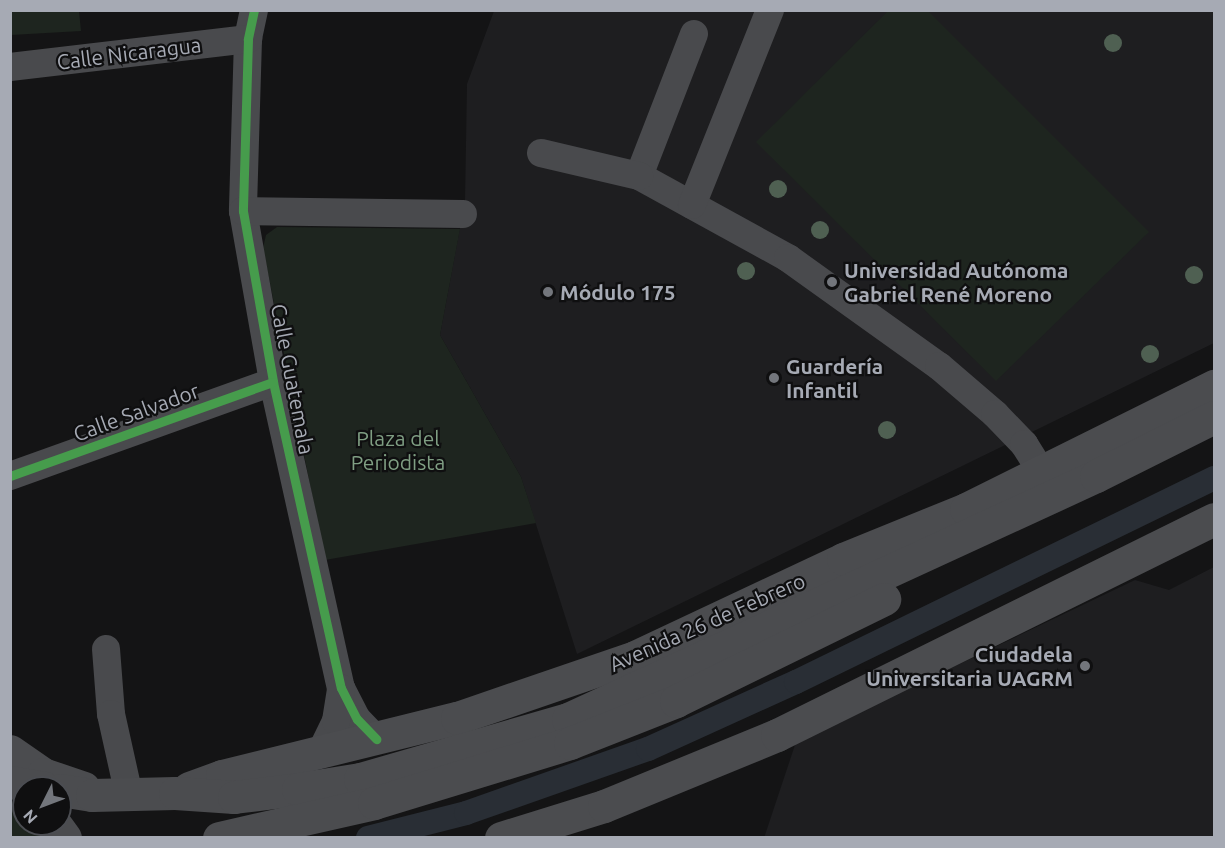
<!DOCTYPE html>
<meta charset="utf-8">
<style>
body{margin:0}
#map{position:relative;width:1225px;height:848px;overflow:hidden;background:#141415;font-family:Ubuntu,sans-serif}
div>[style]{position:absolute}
.built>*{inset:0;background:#1e1e20}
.green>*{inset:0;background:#1e251f}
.canal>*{height:24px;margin:-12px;padding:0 12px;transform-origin:12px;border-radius:12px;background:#292e35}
.minor>*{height:28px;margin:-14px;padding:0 14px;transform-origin:14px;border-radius:14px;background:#494a4d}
.major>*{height:33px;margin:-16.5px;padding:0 16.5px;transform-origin:16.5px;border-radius:16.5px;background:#4b4c4f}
.cycleway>*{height:9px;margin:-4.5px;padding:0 4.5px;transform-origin:4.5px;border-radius:4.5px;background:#469c4c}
.trees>*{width:18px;height:18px;margin:-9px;border-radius:50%;background:#4f6052}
.dots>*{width:16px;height:16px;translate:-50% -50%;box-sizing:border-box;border:3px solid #0f0f10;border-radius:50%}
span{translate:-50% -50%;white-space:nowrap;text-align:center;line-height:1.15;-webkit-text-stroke:4.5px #0f0f10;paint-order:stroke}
.street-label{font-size:21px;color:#a6aab4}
.poi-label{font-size:21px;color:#a6aab4;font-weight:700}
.left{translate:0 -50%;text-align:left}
.right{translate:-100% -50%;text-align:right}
.park-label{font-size:21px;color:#7f9e83}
.frame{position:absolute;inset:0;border:12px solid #a6aab4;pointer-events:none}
.north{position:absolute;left:12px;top:776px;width:60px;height:60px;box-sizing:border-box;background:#0f0f10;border:2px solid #4b4d52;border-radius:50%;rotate:228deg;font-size:16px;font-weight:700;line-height:24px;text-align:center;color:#a6aab4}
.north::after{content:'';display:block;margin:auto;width:21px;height:27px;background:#73767c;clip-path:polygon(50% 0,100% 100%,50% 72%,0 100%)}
</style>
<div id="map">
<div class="built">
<div style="clip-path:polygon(494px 11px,1214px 11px,1214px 343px,577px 654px,521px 477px,440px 335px,465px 201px,467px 84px)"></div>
<div style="clip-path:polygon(1214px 567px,1214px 837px,764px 838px,796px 742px,1135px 580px,1169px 590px)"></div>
</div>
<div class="green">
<div style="clip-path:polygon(11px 10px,79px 11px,81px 31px,11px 35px)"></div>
<div style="clip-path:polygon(889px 10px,928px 11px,1149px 232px,996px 381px,756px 142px)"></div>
<div style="clip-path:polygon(277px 227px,460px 229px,440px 335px,521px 477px,536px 523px,325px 560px,263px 248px,266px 235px)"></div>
<div style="clip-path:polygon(10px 801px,24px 805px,24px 824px,39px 824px,48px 837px,11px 837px)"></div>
</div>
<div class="canal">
<div style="left:368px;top:838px;width:101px;rotate:-14.3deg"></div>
<div style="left:466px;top:813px;width:193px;rotate:-19.4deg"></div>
<div style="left:648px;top:749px;width:162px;rotate:-24.4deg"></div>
<div style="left:796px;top:682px;width:465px;rotate:-26deg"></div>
</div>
<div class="minor">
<div style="left:254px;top:10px;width:30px;rotate:102deg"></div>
<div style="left:248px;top:39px;width:172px;rotate:91.7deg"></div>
<div style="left:243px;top:211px;width:174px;rotate:80deg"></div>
<div style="left:273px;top:382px;width:313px;rotate:77.5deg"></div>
<div style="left:341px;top:688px;width:35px;rotate:63deg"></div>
<div style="left:357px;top:719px;width:28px;rotate:46deg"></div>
<div style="left:694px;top:34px;width:152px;rotate:111.2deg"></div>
<div style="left:639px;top:176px;width:170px;rotate:28.8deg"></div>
<div style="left:788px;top:258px;width:186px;rotate:35.6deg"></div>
<div style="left:939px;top:366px;width:74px;rotate:40.6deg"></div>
<div style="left:995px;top:414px;width:42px;rotate:46deg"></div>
<div style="left:1024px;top:444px;width:34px;rotate:58deg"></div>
<div style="left:10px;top:67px;width:240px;rotate:-6.7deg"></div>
<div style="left:541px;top:153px;width:101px;rotate:13.2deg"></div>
<div style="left:692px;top:205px;width:210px;rotate:-68.2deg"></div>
<div style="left:243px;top:211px;width:220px;rotate:0.8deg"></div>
<div style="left:10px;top:476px;width:279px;rotate:-19.7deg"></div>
<div style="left:106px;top:649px;width:65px;rotate:85.6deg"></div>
<div style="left:111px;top:714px;width:83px;rotate:77.5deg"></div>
<div style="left:320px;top:754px;width:37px;rotate:-64deg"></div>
<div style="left:336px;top:721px;width:33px;rotate:-81deg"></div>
</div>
<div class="major">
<div style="left:10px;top:751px;width:40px;rotate:34.9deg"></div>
<div style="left:43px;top:774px;width:43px;rotate:18.9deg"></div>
<div style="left:10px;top:782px;width:35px;rotate:10deg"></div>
<div style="left:189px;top:788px;width:35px;rotate:-20deg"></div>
<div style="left:222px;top:776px;width:242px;rotate:-13.9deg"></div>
<div style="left:457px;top:718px;width:188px;rotate:-18.9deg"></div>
<div style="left:635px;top:657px;width:230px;rotate:-25.2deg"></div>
<div style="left:843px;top:559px;width:133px;rotate:-22.1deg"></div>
<div style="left:966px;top:509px;width:277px;rotate:-26.4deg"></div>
<div style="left:60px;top:790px;width:32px;rotate:9deg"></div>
<div style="left:92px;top:795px;width:83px;rotate:-1.4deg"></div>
<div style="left:175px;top:793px;width:59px;rotate:3.9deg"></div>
<div style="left:234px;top:797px;width:64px;rotate:-7.1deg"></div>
<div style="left:298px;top:789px;width:63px;rotate:-9.2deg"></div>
<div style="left:360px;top:779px;width:216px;rotate:-16.1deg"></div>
<div style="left:568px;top:719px;width:581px;rotate:-24.71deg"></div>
<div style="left:1096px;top:476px;width:132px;rotate:-26.6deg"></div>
<div style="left:55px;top:824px;width:17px;rotate:54deg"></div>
<div style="left:219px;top:838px;width:159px;rotate:-12.7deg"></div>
<div style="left:374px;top:803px;width:205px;rotate:-17deg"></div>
<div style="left:570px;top:743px;width:114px;rotate:-21.6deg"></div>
<div style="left:676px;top:701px;width:232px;rotate:-26.1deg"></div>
<div style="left:501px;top:838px;width:108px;rotate:-17.3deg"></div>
<div style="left:604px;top:806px;width:187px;rotate:-22.3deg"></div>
<div style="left:777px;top:735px;width:487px;rotate:-26.3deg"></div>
</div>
<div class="cycleway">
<div style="left:254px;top:10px;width:30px;rotate:102deg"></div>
<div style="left:248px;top:39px;width:172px;rotate:91.7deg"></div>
<div style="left:243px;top:211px;width:174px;rotate:80deg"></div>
<div style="left:273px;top:382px;width:313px;rotate:77.5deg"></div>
<div style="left:341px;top:688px;width:35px;rotate:63deg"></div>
<div style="left:357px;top:719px;width:28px;rotate:46deg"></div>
<div style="left:10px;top:476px;width:279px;rotate:-19.7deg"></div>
</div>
<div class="trees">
<div style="left:1113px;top:43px"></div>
<div style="left:778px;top:189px"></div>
<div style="left:820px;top:230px"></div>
<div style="left:746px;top:271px"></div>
<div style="left:1194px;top:275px"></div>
<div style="left:1150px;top:354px"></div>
<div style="left:887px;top:430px"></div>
</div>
<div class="dots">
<div style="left:832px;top:282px;background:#73767c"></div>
<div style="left:548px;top:292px;background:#73767c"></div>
<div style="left:774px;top:378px;background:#73767c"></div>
<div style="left:1085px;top:666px;background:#73767c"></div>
</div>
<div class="street-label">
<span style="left:129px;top:53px;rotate:-7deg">Calle Nicaragua</span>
<span style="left:293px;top:379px;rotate:79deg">Calle Guatemala</span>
<span style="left:136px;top:412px;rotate:-20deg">Calle Salvador</span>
<span style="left:707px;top:622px;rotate:-24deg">Avenida 26 de Febrero</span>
</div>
<div class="poi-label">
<span class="left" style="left:844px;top:282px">Universidad Autónoma<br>Gabriel René Moreno</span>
<span class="left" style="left:560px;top:292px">Módulo 175</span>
<span class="left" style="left:786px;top:378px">Guardería<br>Infantil</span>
<span class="right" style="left:1073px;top:666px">Ciudadela<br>Universitaria UAGRM</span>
</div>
<div class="park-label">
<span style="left:398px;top:450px">Plaza del<br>Periodista</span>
</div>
<div class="frame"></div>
<div class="north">N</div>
</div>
